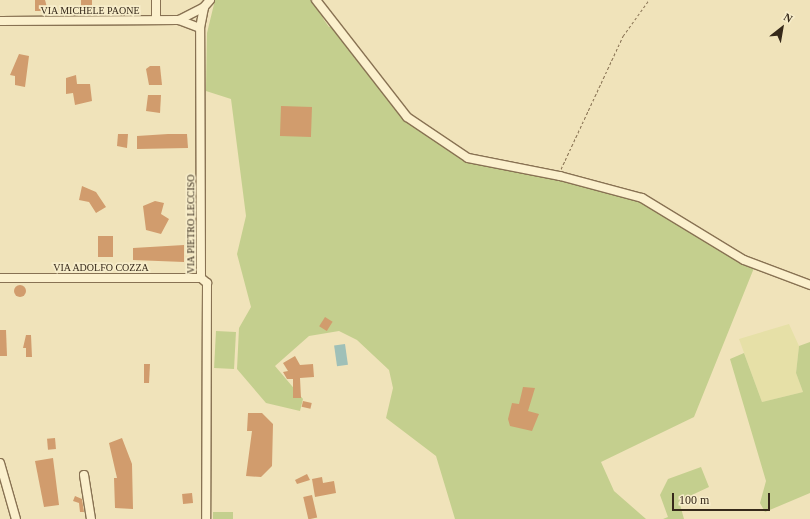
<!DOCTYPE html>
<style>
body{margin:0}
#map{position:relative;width:810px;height:519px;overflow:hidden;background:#f0e3ba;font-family:Georgia,serif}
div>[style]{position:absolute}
.farmland>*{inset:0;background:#e6e0a7}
.green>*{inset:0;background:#c4cf8e;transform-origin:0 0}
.water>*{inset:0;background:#9fc0b8;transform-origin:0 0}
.building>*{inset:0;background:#d19c6d;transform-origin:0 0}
.round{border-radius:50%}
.path>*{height:1px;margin-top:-0.5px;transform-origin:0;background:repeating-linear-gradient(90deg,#887253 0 3px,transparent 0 5px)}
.roads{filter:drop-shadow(1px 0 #887253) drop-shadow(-1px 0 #887253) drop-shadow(0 1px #887253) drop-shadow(0 -1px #887253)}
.minor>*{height:8px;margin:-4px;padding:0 4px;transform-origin:4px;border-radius:4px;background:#fbf0cd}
span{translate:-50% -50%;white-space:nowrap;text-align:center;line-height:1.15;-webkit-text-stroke:3.5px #f7edca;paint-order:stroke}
.street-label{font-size:10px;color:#36291a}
.north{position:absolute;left:762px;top:8px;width:40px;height:40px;-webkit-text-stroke:3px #f7edca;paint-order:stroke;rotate:31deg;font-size:11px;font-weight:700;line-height:16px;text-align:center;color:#36291a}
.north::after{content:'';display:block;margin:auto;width:14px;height:18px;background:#36291a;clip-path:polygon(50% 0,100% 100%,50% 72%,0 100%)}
.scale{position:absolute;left:672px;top:493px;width:98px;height:18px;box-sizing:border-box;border:2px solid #36291a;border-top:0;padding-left:5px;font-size:12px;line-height:14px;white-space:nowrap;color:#36291a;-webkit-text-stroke:3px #f7edca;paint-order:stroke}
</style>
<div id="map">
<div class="farmland">
<div style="clip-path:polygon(789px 324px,799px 346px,796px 373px,803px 392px,762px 402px,739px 339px)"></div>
</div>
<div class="green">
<div style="clip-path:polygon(215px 0,314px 0,324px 20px,329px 27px,334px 25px,403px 116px,466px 161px,563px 178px,641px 199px,754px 268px,694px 417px,601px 462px,614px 491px,646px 519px,455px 519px,436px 456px,386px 418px,393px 388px,389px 370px,357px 340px,339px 331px,309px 336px,275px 366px,303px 399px,300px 411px,266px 403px,237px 369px,239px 328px,251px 307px,237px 254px,246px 216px,231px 99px,206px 91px,207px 33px)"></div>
<div style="left:216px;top:331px;width:20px;height:37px;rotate:3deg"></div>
<div style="clip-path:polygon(810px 342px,810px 493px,765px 512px,760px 503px,766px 481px,730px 359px,744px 353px,762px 402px,803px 392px,796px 373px,799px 346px)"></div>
<div style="clip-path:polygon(701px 467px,709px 487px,679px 501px,684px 519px,663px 519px,668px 517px,660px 495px,668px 479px)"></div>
<div style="left:213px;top:512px;width:20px;height:7px"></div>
</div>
<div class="water">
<div style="left:345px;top:344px;width:21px;height:11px;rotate:82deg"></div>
</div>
<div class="building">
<div style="clip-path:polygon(35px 0,45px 0,48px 11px,35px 11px)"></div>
<div style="clip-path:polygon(81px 0,92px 0,92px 5px,81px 6px)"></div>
<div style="clip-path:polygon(19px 54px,29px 56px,25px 87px,15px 85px,15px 76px,10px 75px)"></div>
<div style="clip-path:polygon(150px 66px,160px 66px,162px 85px,149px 85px,146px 69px)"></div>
<div style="clip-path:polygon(76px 75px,77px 84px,90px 84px,92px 101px,75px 105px,73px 93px,66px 94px,66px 78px)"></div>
<div style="clip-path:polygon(148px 95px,161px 95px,160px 113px,146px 111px)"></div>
<div style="left:281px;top:106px;width:31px;height:30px;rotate:2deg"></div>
<div style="clip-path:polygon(118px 134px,128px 134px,127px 148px,117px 146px)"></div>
<div style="clip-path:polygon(168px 134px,187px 134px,188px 148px,137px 149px,137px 136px)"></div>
<div style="clip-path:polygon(82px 186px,96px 192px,106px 207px,96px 213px,89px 202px,79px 200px)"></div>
<div style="clip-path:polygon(155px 201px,164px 203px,161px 214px,169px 219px,161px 234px,146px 230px,143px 206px)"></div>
<div style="left:98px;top:236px;width:15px;height:21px"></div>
<div style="clip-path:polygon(184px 245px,184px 262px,133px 260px,133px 248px)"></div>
<div class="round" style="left:14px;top:285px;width:12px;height:12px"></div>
<div style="left:325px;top:317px;width:9px;height:11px;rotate:32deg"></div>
<div style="clip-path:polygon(0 330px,6px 330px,7px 356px,0 356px)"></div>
<div style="clip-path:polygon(26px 335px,31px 335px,32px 357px,26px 357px,26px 348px,23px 348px)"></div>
<div style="clip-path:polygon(295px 356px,300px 365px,313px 364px,314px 377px,300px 378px,301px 398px,293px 398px,293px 379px,287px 379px,283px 372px,288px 371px,283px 363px)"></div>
<div style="clip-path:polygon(144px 364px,150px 364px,149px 383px,144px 383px)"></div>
<div style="clip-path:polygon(523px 387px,535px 388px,528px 411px,539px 414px,532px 431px,510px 426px,508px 419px,512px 403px,519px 404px)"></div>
<div style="left:303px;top:401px;width:9px;height:6px;rotate:13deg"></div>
<div style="clip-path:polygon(248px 413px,262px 413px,273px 424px,272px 466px,261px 477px,246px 476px,252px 431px,247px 431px)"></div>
<div style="left:55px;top:438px;width:11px;height:8px;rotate:85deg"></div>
<div style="clip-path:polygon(122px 438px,132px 464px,133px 509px,115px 508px,114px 478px,117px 478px,109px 443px)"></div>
<div style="clip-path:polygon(53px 458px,59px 505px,44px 507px,35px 461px)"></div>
<div style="clip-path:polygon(307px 474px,310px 480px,297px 484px,295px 480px)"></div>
<div style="clip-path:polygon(322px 477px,323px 483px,334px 481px,336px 493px,315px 497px,312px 479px)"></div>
<div style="left:192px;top:493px;width:10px;height:10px;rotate:84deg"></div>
<div style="left:312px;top:495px;width:23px;height:9px;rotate:77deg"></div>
<div style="clip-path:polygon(75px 496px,82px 499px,84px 512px,80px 512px,79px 503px,73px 501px)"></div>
</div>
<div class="path">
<div style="left:561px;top:169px;width:147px;rotate:-65deg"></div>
<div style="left:623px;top:36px;width:44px;rotate:-54.2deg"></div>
</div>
<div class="roads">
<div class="minor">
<div style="left:156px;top:0;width:20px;rotate:90deg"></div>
<div style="left:316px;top:0;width:148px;rotate:52.1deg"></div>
<div style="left:407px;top:117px;width:73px;rotate:33.9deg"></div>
<div style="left:468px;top:158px;width:94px;rotate:11.1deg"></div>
<div style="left:560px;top:176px;width:85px;rotate:15deg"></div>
<div style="left:642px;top:198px;width:119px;rotate:31.3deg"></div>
<div style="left:744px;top:260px;width:71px;rotate:20.7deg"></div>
<div style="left:179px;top:20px;width:28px;rotate:-27deg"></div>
<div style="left:0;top:21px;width:179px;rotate:-0.3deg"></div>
<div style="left:179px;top:20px;width:22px;rotate:21deg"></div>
<div style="left:0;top:278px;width:201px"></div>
<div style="left:201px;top:278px;width:250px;rotate:-90.2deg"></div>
<div style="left:200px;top:28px;width:21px;rotate:-79deg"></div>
<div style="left:204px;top:7px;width:9px;rotate:-49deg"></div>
<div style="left:201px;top:278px;width:8px;rotate:40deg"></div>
<div style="left:207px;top:283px;width:236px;rotate:90.2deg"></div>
<div style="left:0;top:463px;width:58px;rotate:74.1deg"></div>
<div style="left:84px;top:475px;width:45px;rotate:81deg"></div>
</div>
</div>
<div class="street-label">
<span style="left:90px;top:11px">VIA MICHELE PAONE</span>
<span style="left:191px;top:224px;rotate:-90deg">VIA PIETRO LECCISO</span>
<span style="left:101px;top:268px">VIA ADOLFO COZZA</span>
</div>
<div class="north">N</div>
<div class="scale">100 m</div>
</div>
